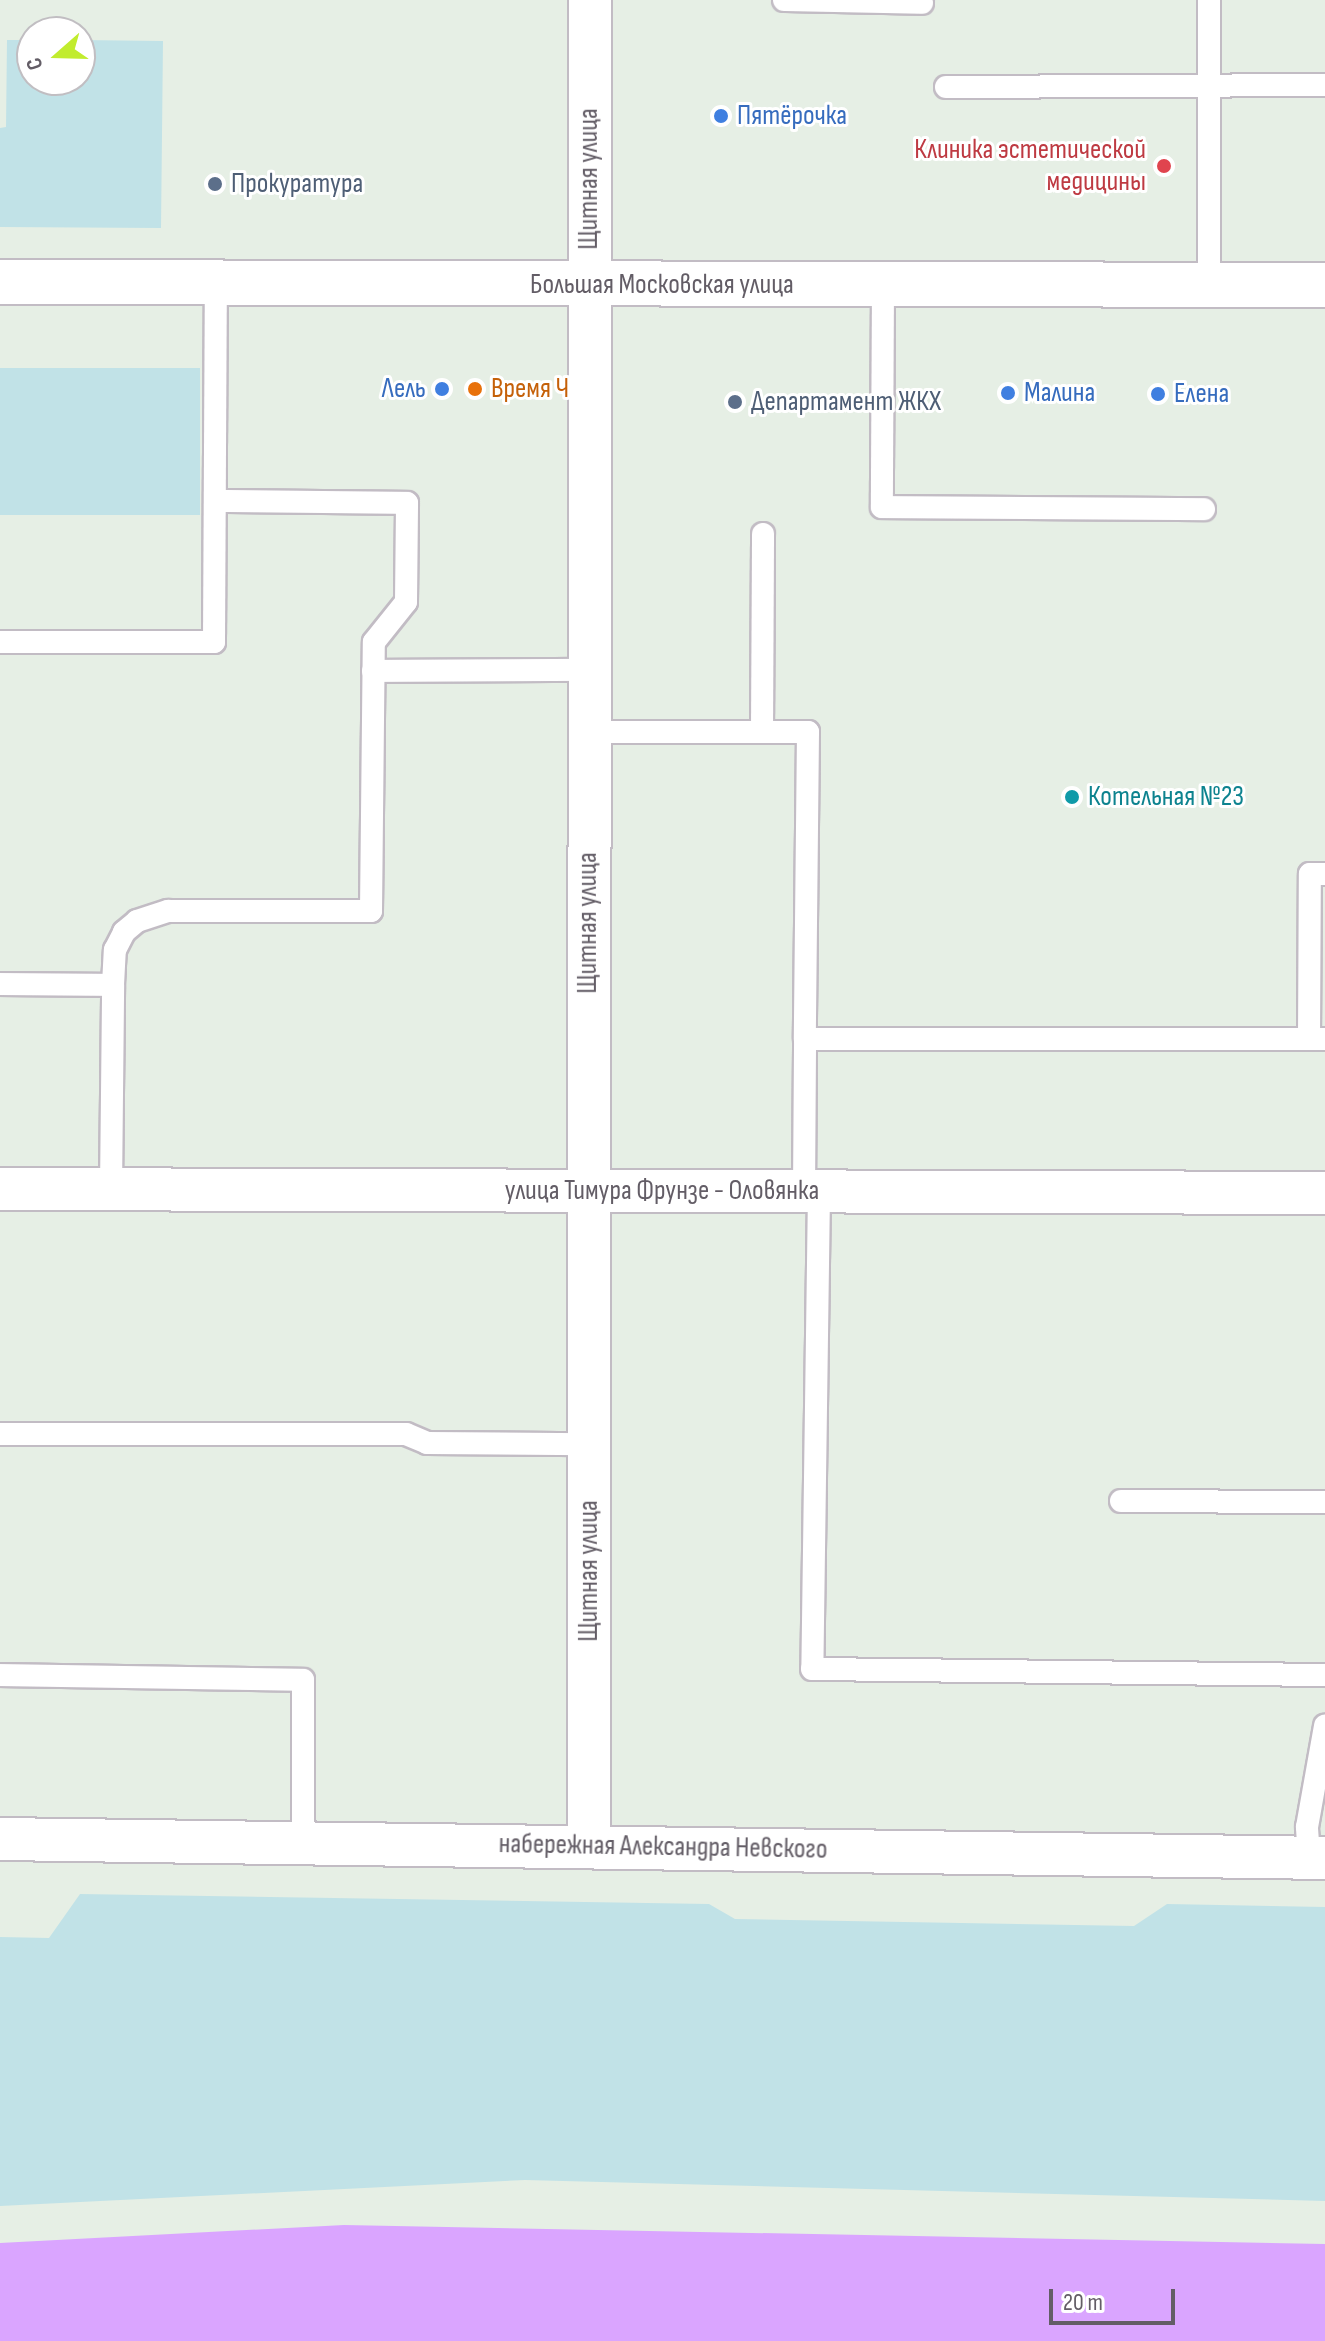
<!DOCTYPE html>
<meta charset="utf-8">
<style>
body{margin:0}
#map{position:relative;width:1325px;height:2341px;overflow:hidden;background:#e6efe5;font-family:"Sofia Sans Condensed",sans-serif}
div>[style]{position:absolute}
.green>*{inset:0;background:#c1e2e7;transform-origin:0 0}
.water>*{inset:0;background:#daa5ff}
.roads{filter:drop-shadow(2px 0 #c2bcc4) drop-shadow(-2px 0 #c2bcc4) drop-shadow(0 2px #c2bcc4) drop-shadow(0 -2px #c2bcc4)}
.lane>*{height:22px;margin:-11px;padding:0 11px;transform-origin:11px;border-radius:11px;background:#fff}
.street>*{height:42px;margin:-21px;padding:0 21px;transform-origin:21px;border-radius:21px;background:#fff}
.secondary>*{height:44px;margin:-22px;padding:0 22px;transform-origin:22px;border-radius:22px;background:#fff}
.dots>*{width:22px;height:22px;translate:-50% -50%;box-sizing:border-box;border:4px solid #fff;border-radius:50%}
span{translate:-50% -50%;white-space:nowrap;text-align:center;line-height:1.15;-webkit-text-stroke:6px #fff;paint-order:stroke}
.shop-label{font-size:28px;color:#366cbe}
.left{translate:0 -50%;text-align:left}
.right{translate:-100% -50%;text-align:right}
.health-label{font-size:28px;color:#be3a42}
.street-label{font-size:28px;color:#635d66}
.service-label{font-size:28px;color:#4e5e75}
.food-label{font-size:28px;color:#c56008}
.culture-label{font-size:28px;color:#0d838f}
.north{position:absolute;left:16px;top:16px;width:80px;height:80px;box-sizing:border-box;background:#fff;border:2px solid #c1bec2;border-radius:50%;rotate:250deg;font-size:22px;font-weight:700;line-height:32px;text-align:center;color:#635d66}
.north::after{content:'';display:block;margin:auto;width:28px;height:36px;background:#c1ec2e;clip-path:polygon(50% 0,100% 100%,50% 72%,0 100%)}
.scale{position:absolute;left:1049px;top:2289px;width:126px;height:36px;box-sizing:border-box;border:4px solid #635d66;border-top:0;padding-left:10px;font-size:24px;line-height:28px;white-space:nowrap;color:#635d66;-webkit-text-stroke:6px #fff;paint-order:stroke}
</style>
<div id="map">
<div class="green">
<div style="clip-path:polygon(7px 40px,32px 40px,32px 80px,80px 80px,80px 40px,163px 41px,161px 228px,0 227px,0 128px,6px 127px)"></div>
<div style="left:200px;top:368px;width:147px;height:200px;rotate:90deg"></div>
<div style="clip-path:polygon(80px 1894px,709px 1904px,735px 1919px,1134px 1926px,1167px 1904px,1325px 1907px,1325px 2201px,525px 2180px,0 2206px,0 1937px,49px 1938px)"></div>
</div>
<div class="water">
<div style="clip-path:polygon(344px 2225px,1325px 2244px,1325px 2341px,0 2341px,0 2243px)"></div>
</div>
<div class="roads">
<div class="lane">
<div style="left:784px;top:0;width:138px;rotate:1.2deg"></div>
<div style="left:946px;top:87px;width:379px;rotate:-0.3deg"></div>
<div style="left:883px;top:285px;width:222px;rotate:90.3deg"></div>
<div style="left:882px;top:507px;width:322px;rotate:0.4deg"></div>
<div style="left:1209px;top:285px;width:285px;rotate:-90deg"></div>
<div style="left:0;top:642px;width:214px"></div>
<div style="left:214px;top:642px;width:359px;rotate:-89.7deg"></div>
<div style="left:373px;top:671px;width:216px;rotate:-0.3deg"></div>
<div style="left:588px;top:732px;width:220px"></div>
<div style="left:808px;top:732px;width:307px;rotate:90.6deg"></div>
<div style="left:762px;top:732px;width:198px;rotate:-89.7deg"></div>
<div style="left:0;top:984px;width:113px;rotate:0.5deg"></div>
<div style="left:1309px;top:1039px;width:165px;rotate:-89.7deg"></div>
<div style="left:1310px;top:874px;width:15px"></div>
<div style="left:111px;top:1189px;width:204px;rotate:-89.4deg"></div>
<div style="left:113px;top:985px;width:35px;rotate:-87deg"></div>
<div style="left:115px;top:950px;width:20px;rotate:-63deg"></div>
<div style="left:124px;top:932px;width:17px;rotate:-40deg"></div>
<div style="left:137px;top:921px;width:33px;rotate:-18deg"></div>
<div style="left:168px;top:911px;width:203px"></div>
<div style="left:371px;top:911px;width:269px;rotate:-89.4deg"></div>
<div style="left:374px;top:642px;width:51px;rotate:-51.3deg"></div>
<div style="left:406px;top:602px;width:99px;rotate:-89.4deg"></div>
<div style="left:407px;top:503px;width:192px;rotate:-179.4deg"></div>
<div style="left:804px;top:1192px;width:153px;rotate:-89.6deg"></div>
<div style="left:805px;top:1039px;width:520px"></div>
<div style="left:819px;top:1192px;width:477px;rotate:90.8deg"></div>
<div style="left:812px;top:1669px;width:513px;rotate:0.67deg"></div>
<div style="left:0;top:1434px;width:406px"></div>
<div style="left:406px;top:1434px;width:23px;rotate:23deg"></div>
<div style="left:427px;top:1443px;width:162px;rotate:0.4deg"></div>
<div style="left:1121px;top:1501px;width:204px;rotate:0.3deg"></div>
<div style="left:0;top:1675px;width:303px;rotate:0.9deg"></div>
<div style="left:303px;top:1680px;width:163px;rotate:90deg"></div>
<div style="left:1309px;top:1857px;width:30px;rotate:-94deg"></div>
<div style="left:1307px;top:1827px;width:103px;rotate:-79.9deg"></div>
</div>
<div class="street">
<div style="left:0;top:1189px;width:1325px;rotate:0.17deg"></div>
<div style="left:0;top:1839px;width:1325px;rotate:0.82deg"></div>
<div style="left:589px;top:1846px;width:1846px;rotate:-89.97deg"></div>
</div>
<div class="secondary">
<div style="left:0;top:282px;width:1325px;rotate:0.13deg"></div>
</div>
</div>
<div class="dots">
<div style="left:721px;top:116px;background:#3f7fe0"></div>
<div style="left:1164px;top:166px;background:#e0444e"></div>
<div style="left:215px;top:184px;background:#5c6f8a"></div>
<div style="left:442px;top:389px;background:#3f7fe0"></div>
<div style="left:475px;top:389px;background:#e8710a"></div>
<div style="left:1008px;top:393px;background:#3f7fe0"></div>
<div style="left:1158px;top:394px;background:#3f7fe0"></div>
<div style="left:735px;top:402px;background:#5c6f8a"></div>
<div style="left:1072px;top:797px;background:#0f9aa8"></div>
</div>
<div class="shop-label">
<span class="left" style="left:737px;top:116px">Пятёрочка</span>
<span class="right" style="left:426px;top:389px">Лель</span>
<span class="left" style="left:1024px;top:393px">Малина</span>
<span class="left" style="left:1174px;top:394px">Елена</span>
</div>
<div class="health-label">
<span class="right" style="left:1146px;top:166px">Клиника эстетической<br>медицины</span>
</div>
<div class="street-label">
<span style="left:589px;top:179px;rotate:-90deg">Щитная улица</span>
<span style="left:662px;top:285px">Большая Московская улица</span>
<span style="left:588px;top:923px;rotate:-90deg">Щитная улица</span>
<span style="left:662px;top:1191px">улица Тимура Фрунзе - Оловянка</span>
<span style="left:589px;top:1571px;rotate:-90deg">Щитная улица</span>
<span style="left:663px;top:1847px;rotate:1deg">набережная Александра Невского</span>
</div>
<div class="service-label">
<span class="left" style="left:231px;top:184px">Прокуратура</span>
<span class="left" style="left:751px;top:402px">Департамент ЖКХ</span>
</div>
<div class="food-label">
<span class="left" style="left:491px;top:389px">Время Ч</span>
</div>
<div class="culture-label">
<span class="left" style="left:1088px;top:797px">Котельная №23</span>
</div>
<div class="north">С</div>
<div class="scale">20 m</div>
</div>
